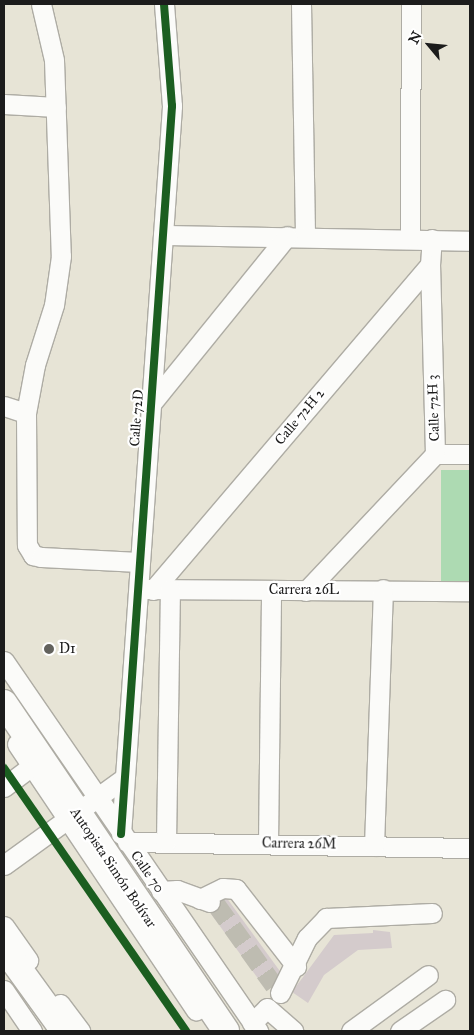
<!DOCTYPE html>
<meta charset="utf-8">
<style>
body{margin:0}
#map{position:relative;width:474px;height:1035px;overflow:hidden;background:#e7e4d6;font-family:"IM FELL Great Primer",serif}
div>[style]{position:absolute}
.green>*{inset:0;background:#addab2;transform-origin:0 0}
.building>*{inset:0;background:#d4cbcc;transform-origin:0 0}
.minor-tunnel>*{height:19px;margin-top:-9.5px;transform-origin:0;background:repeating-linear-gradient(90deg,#bebcb1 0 19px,transparent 0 28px)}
.roads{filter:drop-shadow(1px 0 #aeaca4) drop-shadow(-1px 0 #aeaca4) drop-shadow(0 1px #aeaca4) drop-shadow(0 -1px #aeaca4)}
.minor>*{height:19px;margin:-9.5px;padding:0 9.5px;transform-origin:9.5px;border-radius:9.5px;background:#fbfbf9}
.highway>*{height:26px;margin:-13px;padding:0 13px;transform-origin:13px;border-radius:13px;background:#fbfbf9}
.cycleway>*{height:8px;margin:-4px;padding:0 4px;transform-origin:4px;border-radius:4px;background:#1b5e20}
.dots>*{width:14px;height:14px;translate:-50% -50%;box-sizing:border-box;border:2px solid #fff;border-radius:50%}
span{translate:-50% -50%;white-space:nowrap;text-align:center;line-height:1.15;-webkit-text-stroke:4.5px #fff;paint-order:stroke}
.street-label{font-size:14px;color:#1c1c1c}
.poi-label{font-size:14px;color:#1c1c1c}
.left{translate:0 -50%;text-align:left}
.frame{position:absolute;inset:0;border:5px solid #1c1c1c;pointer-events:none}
.north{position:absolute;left:404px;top:20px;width:50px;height:50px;-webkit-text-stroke:4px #fff;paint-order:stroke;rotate:298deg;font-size:14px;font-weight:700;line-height:20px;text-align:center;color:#1c1c1c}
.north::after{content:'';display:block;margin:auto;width:18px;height:22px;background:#1c1c1c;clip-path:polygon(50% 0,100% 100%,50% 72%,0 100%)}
</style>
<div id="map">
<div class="green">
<div style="left:441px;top:470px;width:29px;height:111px"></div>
</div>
<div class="building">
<div style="left:226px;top:897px;width:99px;height:22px;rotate:54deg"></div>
<div style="clip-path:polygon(373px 930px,390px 932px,392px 948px,358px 950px,324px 975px,308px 1003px,292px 992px,334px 935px,373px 933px)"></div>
</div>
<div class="minor-tunnel">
<div style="left:216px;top:904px;width:100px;rotate:54.4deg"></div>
</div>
<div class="roads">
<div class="minor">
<div style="left:41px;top:4px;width:57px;rotate:76.9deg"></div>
<div style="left:54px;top:60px;width:196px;rotate:88deg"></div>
<div style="left:61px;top:256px;width:49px;rotate:98.1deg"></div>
<div style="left:54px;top:305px;width:63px;rotate:107.6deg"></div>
<div style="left:35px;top:365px;width:49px;rotate:100.6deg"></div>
<div style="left:26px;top:413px;width:132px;rotate:89.6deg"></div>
<div style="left:27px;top:545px;width:12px;rotate:59deg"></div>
<div style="left:33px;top:555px;width:8px;rotate:14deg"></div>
<div style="left:41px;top:557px;width:98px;rotate:2.9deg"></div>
<div style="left:301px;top:4px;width:231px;rotate:89deg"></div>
<div style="left:4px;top:104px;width:52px;rotate:3.3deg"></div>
<div style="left:163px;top:235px;width:307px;rotate:1.1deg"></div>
<div style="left:410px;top:238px;width:234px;rotate:-89.8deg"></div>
<div style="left:151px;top:404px;width:216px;rotate:-51deg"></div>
<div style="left:4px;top:406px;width:23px;rotate:18deg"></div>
<div style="left:435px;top:454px;width:35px"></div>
<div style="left:144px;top:589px;width:326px;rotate:0.4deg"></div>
<div style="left:153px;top:590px;width:427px;rotate:-49.6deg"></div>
<div style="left:430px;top:265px;width:26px;rotate:-86deg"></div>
<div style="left:306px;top:591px;width:188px;rotate:-46.7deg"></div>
<div style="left:435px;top:454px;width:189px;rotate:-91.5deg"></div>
<div style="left:4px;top:661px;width:449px;rotate:55.5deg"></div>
<div style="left:17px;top:744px;width:321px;rotate:56.1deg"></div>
<div style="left:4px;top:787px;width:46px;rotate:-37.1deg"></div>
<div style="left:121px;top:834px;width:730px;rotate:-85.99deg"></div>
<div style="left:172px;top:106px;width:102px;rotate:-94.5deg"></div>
<div style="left:127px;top:842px;width:343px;rotate:1deg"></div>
<div style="left:166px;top:842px;width:252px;rotate:-89.1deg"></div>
<div style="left:268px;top:843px;width:252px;rotate:-89.3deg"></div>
<div style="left:374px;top:846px;width:257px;rotate:-88deg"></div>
<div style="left:4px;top:865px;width:148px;rotate:-35.9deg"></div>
<div style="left:161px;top:891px;width:16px;rotate:-4deg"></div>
<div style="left:177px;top:890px;width:35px;rotate:20deg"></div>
<div style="left:200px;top:899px;width:25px;rotate:-26deg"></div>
<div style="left:223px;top:888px;width:13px;rotate:4deg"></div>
<div style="left:236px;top:889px;width:98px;rotate:52.1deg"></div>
<div style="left:4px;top:926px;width:42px;rotate:54.8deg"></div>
<div style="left:4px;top:990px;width:50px;rotate:55.7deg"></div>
<div style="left:280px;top:993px;width:61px;rotate:-63.9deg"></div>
<div style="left:307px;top:938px;width:28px;rotate:-46deg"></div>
<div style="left:326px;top:918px;width:106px;rotate:-2.7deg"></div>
<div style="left:60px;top:1004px;width:34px;rotate:53deg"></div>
<div style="left:252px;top:1023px;width:21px;rotate:-45deg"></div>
<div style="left:267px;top:1008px;width:35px;rotate:41deg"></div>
<div style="left:351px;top:1031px;width:95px;rotate:-36deg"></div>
<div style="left:400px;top:1031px;width:55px;rotate:-34.6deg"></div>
</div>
<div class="highway">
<div style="left:4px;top:703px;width:396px;rotate:55.9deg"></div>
<div style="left:4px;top:948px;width:102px;rotate:54.1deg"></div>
</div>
</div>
<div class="cycleway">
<div style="left:4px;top:768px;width:320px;rotate:55.3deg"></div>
<div style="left:121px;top:834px;width:730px;rotate:-85.99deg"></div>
<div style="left:172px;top:106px;width:102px;rotate:-94.5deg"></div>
</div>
<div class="dots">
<div style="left:49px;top:649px;background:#63625d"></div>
</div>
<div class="street-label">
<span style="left:434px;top:408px;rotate:-92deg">Calle 72H 3</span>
<span style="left:300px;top:417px;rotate:-50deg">Calle 72H 2</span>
<span style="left:137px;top:418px;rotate:-86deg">Calle 72D</span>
<span style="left:304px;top:590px">Carrera 26L</span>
<span style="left:299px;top:844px;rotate:1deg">Carrera 26M</span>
<span style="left:113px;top:868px;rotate:56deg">Autopista Simón Bolívar</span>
<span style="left:147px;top:872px;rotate:55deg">Calle 70</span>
</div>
<div class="poi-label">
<span class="left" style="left:59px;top:649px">D1</span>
</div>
<div class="frame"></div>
<div class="north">N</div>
</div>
